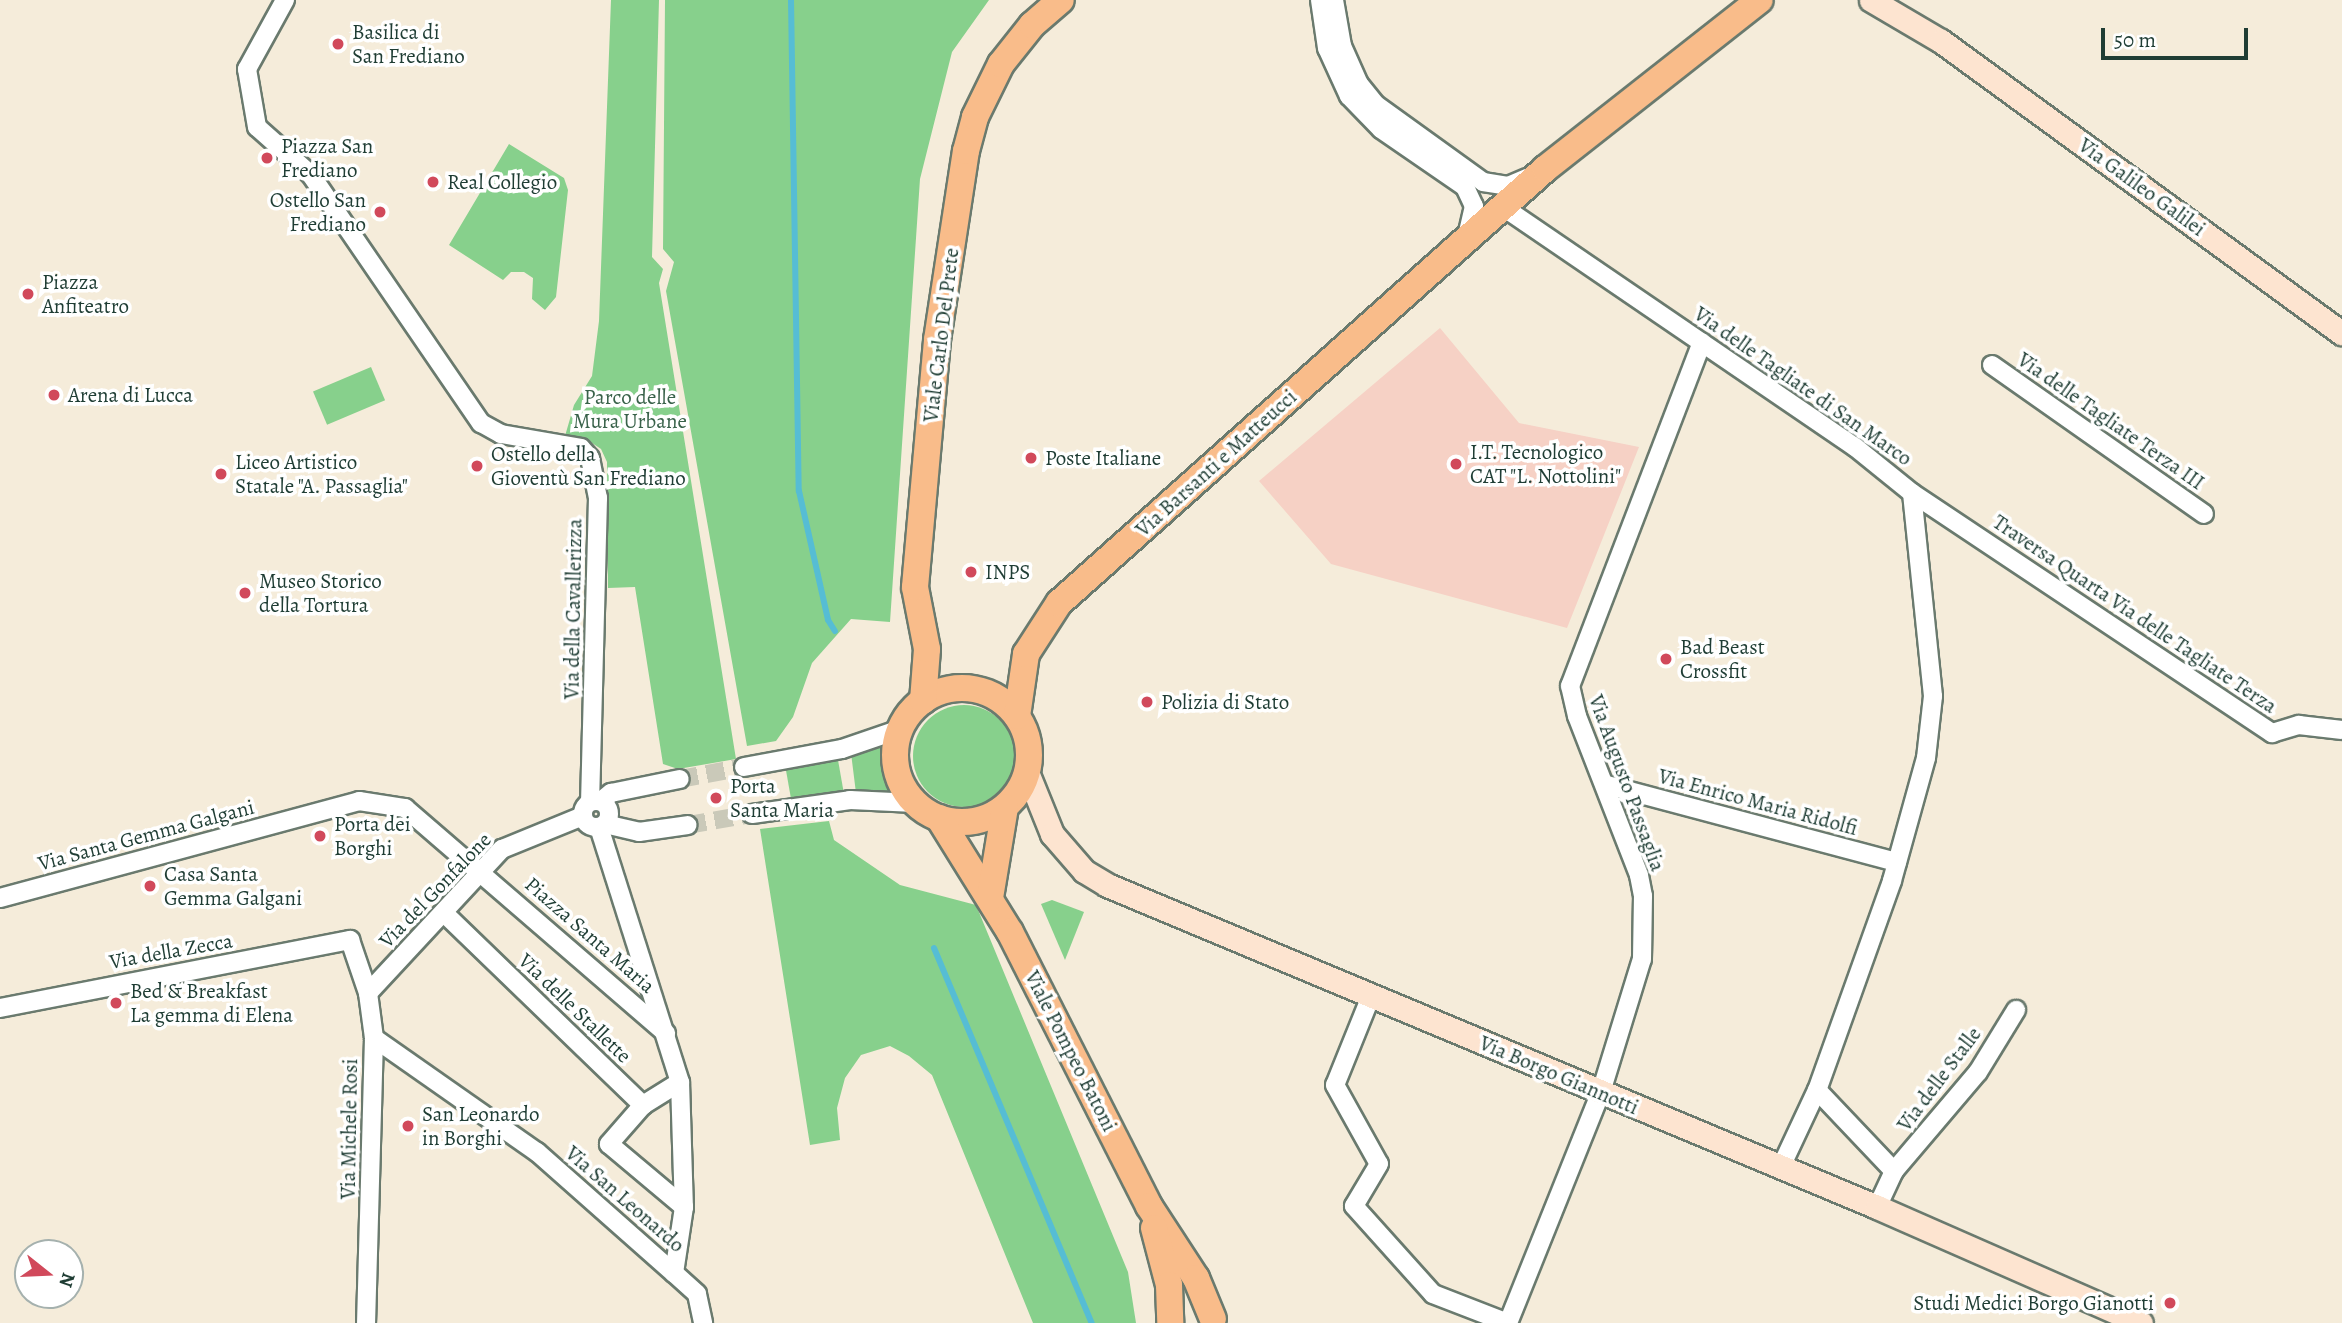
<!DOCTYPE html>
<meta charset="utf-8">
<style>
body{margin:0}
#map{position:relative;width:2342px;height:1323px;overflow:hidden;background:#f5ecda;font-family:Alegreya,serif}
div>[style]{position:absolute}
.built>*{inset:0;background:#f6d1c5}
.green>*{inset:0;background:#87d08c;transform-origin:0 0}
.round{border-radius:50%}
.stream>*{height:6px;margin:-3px;padding:0 3px;transform-origin:3px;border-radius:3px;background:#56bdd4}
.street-tunnel>*{height:18px;margin-top:-9px;transform-origin:0;background:repeating-linear-gradient(90deg,#cac9b9 0 18px,transparent 0 27px)}
.roads{filter:drop-shadow(2px 0 #6a7a6e) drop-shadow(-2px 0 #6a7a6e) drop-shadow(0 2px #6a7a6e) drop-shadow(0 -2px #6a7a6e)}
.street>*{height:18px;margin:-9px;padding:0 9px;transform-origin:9px;border-radius:9px;background:#fff}
.street>.ring{margin:-9px;padding:0;box-sizing:content-box;background:none;border:18px solid #fff;border-radius:50%}
.secondary>*{height:23px;margin:-11.5px;padding:0 11.5px;transform-origin:11.5px;border-radius:11.5px;background:#fde4d0}
.primary>*{height:26px;margin:-13px;padding:0 13px;transform-origin:13px;border-radius:13px;background:#f9bc8a}
.primary>.ring{margin:-13px;padding:0;box-sizing:content-box;background:none;border:26px solid #f9bc8a;border-radius:50%}
.dots>*{width:19px;height:19px;translate:-50% -50%;box-sizing:border-box;border:4px solid #fff;border-radius:50%}
span{translate:-50% -50%;white-space:nowrap;text-align:center;line-height:1.15;-webkit-text-stroke:7px #fff;paint-order:stroke}
.poi-label{font-size:21px;color:#1f3d34}
.left{translate:0 -50%;text-align:left}
.right{translate:-100% -50%;text-align:right}
.street-label{font-size:21px;color:#1f3d34}
.park-label{font-size:21px;color:#39624a}
.north{position:absolute;left:14px;top:1239px;width:70px;height:70px;box-sizing:border-box;background:#fff;border:2px solid #a5b1ae;border-radius:50%;rotate:108deg;font-size:19px;font-weight:700;line-height:28px;text-align:center;color:#1f3d34}
.north::after{content:'';display:block;margin:auto;width:24px;height:32px;background:#d1495b;clip-path:polygon(50% 0,100% 100%,50% 72%,0 100%)}
.scale{position:absolute;left:2101px;top:28px;width:147px;height:32px;box-sizing:border-box;border:4px solid #1f3d34;border-top:0;padding-left:9px;font-size:21px;line-height:24px;white-space:nowrap;color:#1f3d34;-webkit-text-stroke:5px #fff;paint-order:stroke}
</style>
<div id="map">
<div class="built">
<div style="clip-path:polygon(1440px 328px,1519px 423px,1639px 447px,1567px 628px,1331px 564px,1259px 481px)"></div>
</div>
<div class="green">
<div style="clip-path:polygon(611px 0,659px 0,652px 257px,663px 269px,659px 283px,736px 759px,678px 769px,663px 764px,635px 587px,608px 588px,607px 462px,601px 449px,589px 441px,565px 436px,574px 405px,592px 376px,599px 321px)"></div>
<div style="clip-path:polygon(665px 0,989px 0,952px 52px,920px 179px,890px 622px,851px 619px,812px 663px,793px 717px,776px 741px,747px 746px,666px 291px,674px 262px,663px 249px)"></div>
<div style="clip-path:polygon(509px 144px,564px 178px,568px 190px,556px 297px,545px 310px,532px 299px,533px 278px,524px 272px,511px 272px,503px 280px,449px 245px)"></div>
<div style="left:371px;top:367px;width:36px;height:63px;rotate:67deg"></div>
<div class="round" style="left:913px;top:705px;width:102px;height:102px"></div>
<div style="clip-path:polygon(880px 745px,889px 794px,856px 793px,851px 753px)"></div>
<div style="left:838px;top:760px;width:36px;height:53px;rotate:80deg"></div>
<div style="clip-path:polygon(829px 821px,834px 840px,900px 885px,976px 905px,1128px 1272px,1136px 1323px,1033px 1323px,932px 1075px,909px 1056px,890px 1046px,861px 1055px,845px 1078px,837px 1108px,840px 1140px,810px 1145px,760px 829px)"></div>
<div style="clip-path:polygon(1052px 900px,1084px 912px,1065px 960px,1041px 904px)"></div>
</div>
<div class="stream">
<div style="left:791px;top:0;width:491px;rotate:89.1deg"></div>
<div style="left:799px;top:491px;width:132px;rotate:77.3deg"></div>
<div style="left:828px;top:620px;width:13px;rotate:58deg"></div>
<div style="left:934px;top:948px;width:407px;rotate:67.2deg"></div>
</div>
<div class="street-tunnel">
<div style="left:680px;top:779px;width:65px;rotate:-10.6deg"></div>
<div style="left:688px;top:825px;width:65px;rotate:-9.8deg"></div>
</div>
<div class="roads">
<div class="street">
<div style="left:285px;top:0;width:79px;rotate:118.8deg"></div>
<div style="left:247px;top:69px;width:59px;rotate:80.2deg"></div>
<div style="left:257px;top:127px;width:72px;rotate:41.6deg"></div>
<div style="left:311px;top:175px;width:301px;rotate:55.6deg"></div>
<div style="left:481px;top:423px;width:23px;rotate:29deg"></div>
<div style="left:501px;top:434px;width:81px;rotate:9.9deg"></div>
<div style="left:581px;top:448px;width:13px;rotate:48deg"></div>
<div style="left:590px;top:458px;width:41px;rotate:78.7deg"></div>
<div style="left:598px;top:498px;width:303px;rotate:91.5deg"></div>
<div style="left:1320px;top:0;width:49px;rotate:81.7deg"></div>
<div style="left:1327px;top:48px;width:53px;rotate:65.4deg"></div>
<div style="left:1349px;top:96px;width:46px;rotate:45.9deg"></div>
<div style="left:1381px;top:129px;width:102px;rotate:34.6deg"></div>
<div style="left:1465px;top:187px;width:21px;rotate:65deg"></div>
<div style="left:1474px;top:206px;width:32px;rotate:103deg"></div>
<div style="left:1334px;top:0;width:47px;rotate:80.1deg"></div>
<div style="left:1342px;top:46px;width:42px;rotate:65.9deg"></div>
<div style="left:1359px;top:84px;width:26px;rotate:51deg"></div>
<div style="left:1375px;top:104px;width:133px;rotate:35.8deg"></div>
<div style="left:1483px;top:182px;width:25px;rotate:9deg"></div>
<div style="left:1508px;top:186px;width:21px;rotate:-23deg"></div>
<div style="left:1503px;top:207px;width:426px;rotate:34.3deg"></div>
<div style="left:1855px;top:447px;width:73px;rotate:38.9deg"></div>
<div style="left:1912px;top:493px;width:204px;rotate:84.1deg"></div>
<div style="left:1933px;top:696px;width:62px;rotate:96.4deg"></div>
<div style="left:1926px;top:758px;width:128px;rotate:105.5deg"></div>
<div style="left:1892px;top:881px;width:222px;rotate:109.7deg"></div>
<div style="left:1817px;top:1090px;width:85px;rotate:115.1deg"></div>
<div style="left:1992px;top:365px;width:259px;rotate:35.1deg"></div>
<div style="left:1912px;top:493px;width:433px;rotate:33.7deg"></div>
<div style="left:2272px;top:733px;width:28px;rotate:-17deg"></div>
<div style="left:2299px;top:725px;width:43px;rotate:6.6deg"></div>
<div style="left:744px;top:767px;width:100px;rotate:-10.4deg"></div>
<div style="left:842px;top:749px;width:61px;rotate:-19deg"></div>
<div style="left:1607px;top:785px;width:300px;rotate:14.9deg"></div>
<div class="ring" style="left:583px;top:801px;width:8px;height:8px"></div>
<div style="left:601px;top:801px;width:13px;rotate:-39deg"></div>
<div style="left:611px;top:793px;width:70px;rotate:-11.5deg"></div>
<div style="left:752px;top:814px;width:99px;rotate:-8.1deg"></div>
<div style="left:850px;top:800px;width:65px;rotate:2.6deg"></div>
<div style="left:605px;top:824px;width:35px;rotate:13deg"></div>
<div style="left:639px;top:832px;width:49px;rotate:-8.1deg"></div>
<div style="left:599px;top:827px;width:268px;rotate:72.4deg"></div>
<div style="left:680px;top:1082px;width:125px;rotate:88.2deg"></div>
<div style="left:684px;top:1207px;width:67px;rotate:98.6deg"></div>
<div style="left:674px;top:1273px;width:31px;rotate:42deg"></div>
<div style="left:697px;top:1294px;width:30px;rotate:78deg"></div>
<div style="left:0;top:898px;width:372px;rotate:-15.1deg"></div>
<div style="left:359px;top:801px;width:47px;rotate:8.7deg"></div>
<div style="left:405px;top:808px;width:345px;rotate:40.8deg"></div>
<div style="left:444px;top:913px;width:277px;rotate:44deg"></div>
<div style="left:368px;top:993px;width:197px;rotate:-47.1deg"></div>
<div style="left:502px;top:849px;width:87px;rotate:-22.2deg"></div>
<div style="left:1371px;top:996px;width:96px;rotate:112deg"></div>
<div style="left:1335px;top:1085px;width:90px;rotate:60.9deg"></div>
<div style="left:1379px;top:1164px;width:49px;rotate:120.8deg"></div>
<div style="left:1354px;top:1206px;width:118px;rotate:48.1deg"></div>
<div style="left:1433px;top:1294px;width:80px;rotate:21.1deg"></div>
<div style="left:0;top:1008px;width:357px;rotate:-11deg"></div>
<div style="left:350px;top:940px;width:56px;rotate:71.2deg"></div>
<div style="left:368px;top:993px;width:45px;rotate:82.4deg"></div>
<div style="left:374px;top:1038px;width:285px;rotate:91.6deg"></div>
<div style="left:374px;top:1038px;width:199px;rotate:35deg"></div>
<div style="left:537px;top:1152px;width:183px;rotate:41.5deg"></div>
<div style="left:680px;top:1082px;width:44px;rotate:148.1deg"></div>
<div style="left:643px;top:1105px;width:52px;rotate:131.1deg"></div>
<div style="left:609px;top:1144px;width:98px;rotate:40deg"></div>
<div style="left:1817px;top:1090px;width:112px;rotate:46.5deg"></div>
<div style="left:1894px;top:1171px;width:40px;rotate:115deg"></div>
<div style="left:1894px;top:1171px;width:130px;rotate:-49.7deg"></div>
<div style="left:1978px;top:1072px;width:73px;rotate:-58.5deg"></div>
<div style="left:1508px;top:1323px;width:249px;rotate:-68.1deg"></div>
<div style="left:1601px;top:1092px;width:139px;rotate:-72.9deg"></div>
<div style="left:1642px;top:959px;width:63px;rotate:-89.1deg"></div>
<div style="left:1643px;top:896px;width:21px;rotate:-101deg"></div>
<div style="left:1639px;top:875px;width:171px;rotate:-111.3deg"></div>
<div style="left:1577px;top:716px;width:31px;rotate:-103deg"></div>
<div style="left:1570px;top:686px;width:368px;rotate:-69deg"></div>
</div>
<div class="secondary">
<div style="left:1871px;top:0;width:81px;rotate:30.4deg"></div>
<div style="left:1941px;top:41px;width:496px;rotate:36.1deg"></div>
<div style="left:1027px;top:772px;width:67px;rotate:68deg"></div>
<div style="left:1052px;top:834px;width:49px;rotate:49.1deg"></div>
<div style="left:1084px;top:871px;width:27px;rotate:31deg"></div>
<div style="left:1107px;top:885px;width:835px;rotate:22.69deg"></div>
<div style="left:1877px;top:1207px;width:288px;rotate:23.7deg"></div>
</div>
<div class="primary">
<div class="ring" style="left:895px;top:688px;width:108px;height:108px"></div>
<div style="left:923px;top:701px;width:52px;rotate:-85.6deg"></div>
<div style="left:927px;top:649px;width:63px;rotate:-101deg"></div>
<div style="left:915px;top:587px;width:248px;rotate:-84.9deg"></div>
<div style="left:937px;top:340px;width:191px;rotate:-81.3deg"></div>
<div style="left:966px;top:151px;width:35px;rotate:-75deg"></div>
<div style="left:975px;top:117px;width:59px;rotate:-63.9deg"></div>
<div style="left:1001px;top:64px;width:50px;rotate:-51.5deg"></div>
<div style="left:1032px;top:25px;width:38px;rotate:-41deg"></div>
<div style="left:1017px;top:716px;width:63px;rotate:-81.7deg"></div>
<div style="left:1026px;top:654px;width:61px;rotate:-57.1deg"></div>
<div style="left:1059px;top:603px;width:652px;rotate:-41.76deg"></div>
<div style="left:1545px;top:169px;width:273px;rotate:-38.2deg"></div>
<div style="left:939px;top:818px;width:134px;rotate:58.1deg"></div>
<div style="left:1010px;top:932px;width:307px;rotate:63.1deg"></div>
<div style="left:1149px;top:1206px;width:86px;rotate:56.9deg"></div>
<div style="left:1196px;top:1278px;width:44px;rotate:67.5deg"></div>
<div style="left:990px;top:898px;width:92px;rotate:-80.6deg"></div>
<div style="left:1154px;top:1228px;width:59px;rotate:75.3deg"></div>
<div style="left:1169px;top:1285px;width:38px;rotate:88deg"></div>
</div>
</div>
<div class="dots">
<div style="left:338px;top:44px;background:#d1495b"></div>
<div style="left:267px;top:158px;background:#d1495b"></div>
<div style="left:433px;top:182px;background:#d1495b"></div>
<div style="left:380px;top:212px;background:#d1495b"></div>
<div style="left:28px;top:294px;background:#d1495b"></div>
<div style="left:54px;top:395px;background:#d1495b"></div>
<div style="left:1031px;top:458px;background:#d1495b"></div>
<div style="left:1456px;top:464px;background:#d1495b"></div>
<div style="left:477px;top:466px;background:#d1495b"></div>
<div style="left:221px;top:474px;background:#d1495b"></div>
<div style="left:971px;top:572px;background:#d1495b"></div>
<div style="left:245px;top:593px;background:#d1495b"></div>
<div style="left:1666px;top:659px;background:#d1495b"></div>
<div style="left:1147px;top:702px;background:#d1495b"></div>
<div style="left:716px;top:798px;background:#d1495b"></div>
<div style="left:320px;top:836px;background:#d1495b"></div>
<div style="left:150px;top:886px;background:#d1495b"></div>
<div style="left:116px;top:1003px;background:#d1495b"></div>
<div style="left:408px;top:1126px;background:#d1495b"></div>
<div style="left:2170px;top:1303px;background:#d1495b"></div>
</div>
<div class="poi-label">
<span class="left" style="left:352px;top:44px">Basilica di<br>San Frediano</span>
<span class="left" style="left:281px;top:158px">Piazza San<br>Frediano</span>
<span class="left" style="left:447px;top:182px">Real Collegio</span>
<span class="right" style="left:366px;top:212px">Ostello San<br>Frediano</span>
<span class="left" style="left:42px;top:294px">Piazza<br>Anfiteatro</span>
<span class="left" style="left:68px;top:395px">Arena di Lucca</span>
<span class="left" style="left:1470px;top:464px">I.T. Tecnologico<br>CAT "L. Nottolini"</span>
<span class="left" style="left:491px;top:466px">Ostello della<br>Gioventù San Frediano</span>
<span class="left" style="left:1045px;top:458px">Poste Italiane</span>
<span class="left" style="left:235px;top:474px">Liceo Artistico<br>Statale "A. Passaglia"</span>
<span class="left" style="left:985px;top:572px">INPS</span>
<span class="left" style="left:259px;top:593px">Museo Storico<br>della Tortura</span>
<span class="left" style="left:1680px;top:659px">Bad Beast<br>Crossfit</span>
<span class="left" style="left:1161px;top:702px">Polizia di Stato</span>
<span class="left" style="left:730px;top:798px">Porta<br>Santa Maria</span>
<span class="left" style="left:334px;top:836px">Porta dei<br>Borghi</span>
<span class="left" style="left:164px;top:886px">Casa Santa<br>Gemma Galgani</span>
<span class="left" style="left:130px;top:1003px">Bed &amp; Breakfast<br>La gemma di Elena</span>
<span class="left" style="left:422px;top:1126px">San Leonardo<br>in Borghi</span>
<span class="right" style="left:2154px;top:1303px">Studi Medici Borgo Gianotti</span>
</div>
<div class="street-label">
<span style="left:2142px;top:187px;rotate:36deg">Via Galileo Galilei</span>
<span style="left:941px;top:335px;rotate:-83deg">Viale Carlo Del Prete</span>
<span style="left:1803px;top:386px;rotate:35deg">Via delle Tagliate di San Marco</span>
<span style="left:2111px;top:421px;rotate:35deg">Via delle Tagliate Terza III</span>
<span style="left:1216px;top:463px;rotate:-42deg">Via Barsanti e Matteucci</span>
<span style="left:573px;top:609px;rotate:-89deg">Via della Cavallerizza</span>
<span style="left:2135px;top:614px;rotate:34deg">Traversa Quarta Via delle Tagliate Terza</span>
<span style="left:1627px;top:783px;rotate:70deg">Via Augusto Passaglia</span>
<span style="left:1758px;top:802px;rotate:15deg">Via Enrico Maria Ridolfi</span>
<span style="left:146px;top:835px;rotate:-15deg">Via Santa Gemma Galgani</span>
<span style="left:435px;top:890px;rotate:-46deg">Via del Gonfalone</span>
<span style="left:590px;top:935px;rotate:41deg">Piazza Santa Maria</span>
<span style="left:171px;top:951px;rotate:-10deg">Via della Zecca</span>
<span style="left:575px;top:1008px;rotate:44deg">Via delle Stallette</span>
<span style="left:1071px;top:1051px;rotate:63deg">Viale Pompeo Batoni</span>
<span style="left:1559px;top:1075px;rotate:23deg">Via Borgo Giannotti</span>
<span style="left:1939px;top:1079px;rotate:-53deg">Via delle Stalle</span>
<span style="left:349px;top:1129px;rotate:-89deg">Via Michele Rosi</span>
<span style="left:625px;top:1199px;rotate:41deg">Via San Leonardo</span>
</div>
<div class="park-label">
<span style="left:630px;top:409px">Parco delle<br>Mura Urbane</span>
</div>
<div class="north">N</div>
<div class="scale">50 m</div>
</div>
